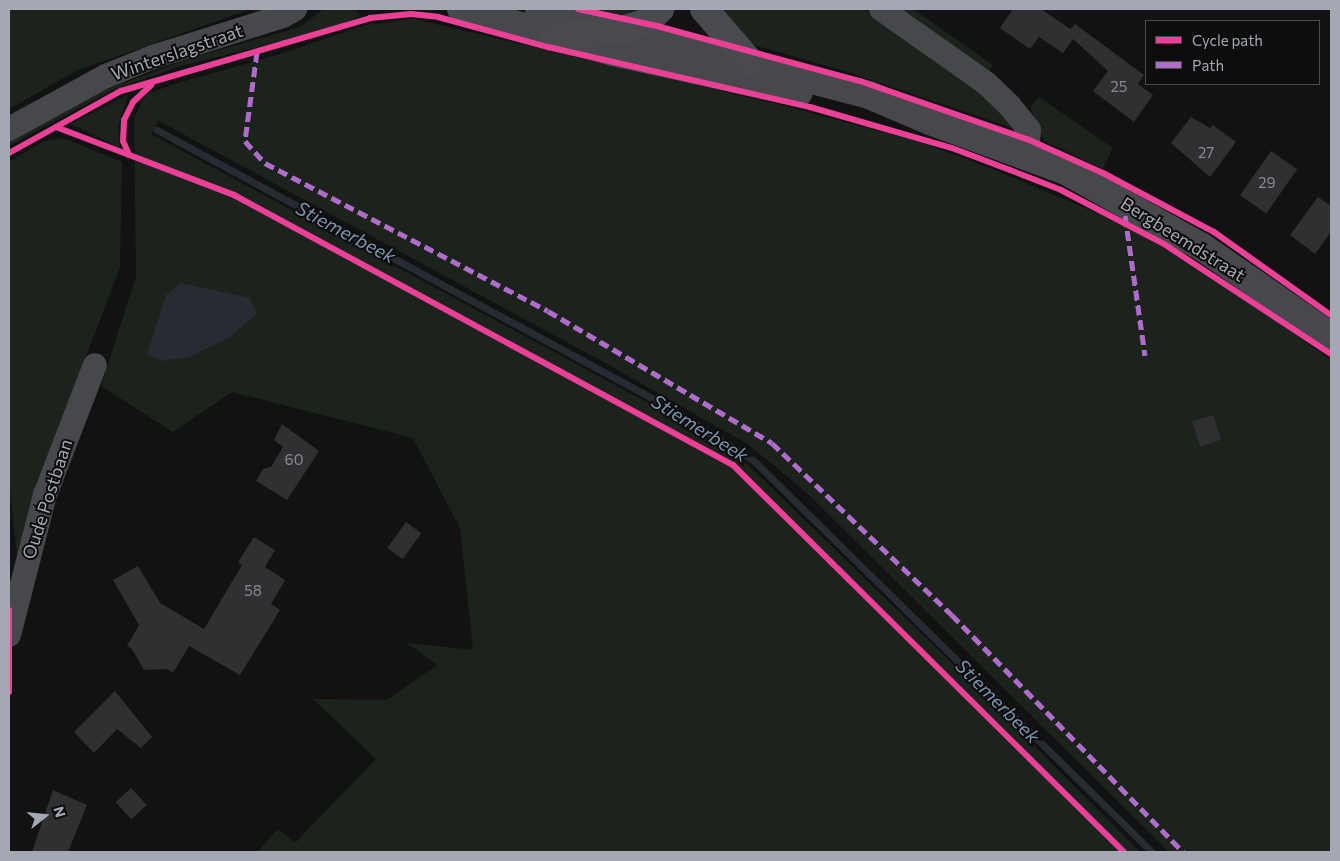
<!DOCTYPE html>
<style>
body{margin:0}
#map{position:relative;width:1340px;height:861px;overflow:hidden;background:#121213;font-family:Commissioner,sans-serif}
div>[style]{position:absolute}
.green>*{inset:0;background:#1c231d}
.water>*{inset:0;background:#272c33}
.stream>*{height:7px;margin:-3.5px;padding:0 3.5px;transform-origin:3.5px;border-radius:3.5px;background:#272c33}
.building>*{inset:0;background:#303032;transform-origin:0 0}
.minor>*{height:24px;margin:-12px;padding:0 12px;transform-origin:12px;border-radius:12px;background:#47484b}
.tertiary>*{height:28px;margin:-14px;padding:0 14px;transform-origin:14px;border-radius:14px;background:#47484b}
.trunk>*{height:28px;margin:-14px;padding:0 14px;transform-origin:14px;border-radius:14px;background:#494a4d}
.quiet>*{height:5px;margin-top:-2.5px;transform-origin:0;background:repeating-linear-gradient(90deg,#b06ccc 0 10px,transparent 0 15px)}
.cycleway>*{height:6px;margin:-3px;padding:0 3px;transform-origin:3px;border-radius:3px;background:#ea4096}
span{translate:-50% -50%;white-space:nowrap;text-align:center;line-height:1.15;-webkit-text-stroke:4px #0d0d0e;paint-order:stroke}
.number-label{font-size:15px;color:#868a93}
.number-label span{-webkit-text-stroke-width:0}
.street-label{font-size:18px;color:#a3a8b3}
.water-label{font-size:19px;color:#7b94ae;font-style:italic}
.frame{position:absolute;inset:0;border:10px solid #a3a8b3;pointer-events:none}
.legend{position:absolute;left:1145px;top:20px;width:175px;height:65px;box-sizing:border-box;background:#0d0d0e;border:1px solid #494b50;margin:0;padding:6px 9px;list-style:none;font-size:15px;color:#a3a8b3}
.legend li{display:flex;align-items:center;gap:10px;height:25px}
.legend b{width:25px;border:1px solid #494b50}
.north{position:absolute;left:20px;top:791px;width:50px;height:50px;-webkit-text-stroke:4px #0d0d0e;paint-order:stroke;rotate:74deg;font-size:14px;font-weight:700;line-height:20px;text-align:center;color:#a3a8b3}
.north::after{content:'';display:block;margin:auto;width:18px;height:22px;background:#a3a8b3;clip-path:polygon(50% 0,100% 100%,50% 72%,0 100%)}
</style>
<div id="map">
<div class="green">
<div style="clip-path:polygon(9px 9px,251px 9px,78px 70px,9px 109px)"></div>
<div style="clip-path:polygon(324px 9px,354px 9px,361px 16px,322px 31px,181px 66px,113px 90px,9px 146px,9px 142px,105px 90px,188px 59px,300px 27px)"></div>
<div style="clip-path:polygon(595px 9px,644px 9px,632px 17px)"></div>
<div style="clip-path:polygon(716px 9px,864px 9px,994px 101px,1018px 130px,851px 73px,747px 43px)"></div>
<div style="clip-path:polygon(902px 9px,913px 9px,993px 65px,988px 72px)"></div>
<div style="clip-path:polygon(414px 19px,781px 105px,920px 142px,990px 168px,1123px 224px,1219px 281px,1331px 360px,1331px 852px,1169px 852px,807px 493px,749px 445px,609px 365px,159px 121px,151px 134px,665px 412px,747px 464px,957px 668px,1140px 852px,257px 852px,278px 829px,295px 843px,376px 759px,313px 699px,387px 700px,437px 665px,407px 643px,473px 650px,460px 528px,413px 438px,232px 392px,173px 432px,101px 386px,136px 277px,134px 117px,146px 95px,171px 85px,277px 55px,366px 25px)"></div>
<div style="clip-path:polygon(128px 95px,118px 125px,120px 148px,71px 124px)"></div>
<div style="clip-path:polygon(1039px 97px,1113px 148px,1103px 169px,1044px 141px,1030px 107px)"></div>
<div style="clip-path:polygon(64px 138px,122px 162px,120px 267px,71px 396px,18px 566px,9px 481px,9px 162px,44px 141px)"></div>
</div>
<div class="water">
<div style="clip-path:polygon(181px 283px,250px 298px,257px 314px,228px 338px,189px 357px,161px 361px,147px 354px,166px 295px)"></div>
</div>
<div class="stream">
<div style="left:157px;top:130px;width:573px;rotate:28.44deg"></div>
<div style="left:661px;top:403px;width:108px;rotate:31.8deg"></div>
<div style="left:753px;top:460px;width:559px;rotate:44.49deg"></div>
</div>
<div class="building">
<div style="clip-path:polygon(1013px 9px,1041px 9px,1070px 29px,1075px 24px,1144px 75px,1138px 84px,1153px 95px,1134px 122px,1093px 91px,1108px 71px,1073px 39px,1063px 53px,1039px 37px,1030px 49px,1000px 28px)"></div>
<div style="clip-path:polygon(1191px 117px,1210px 128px,1213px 125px,1236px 142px,1210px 177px,1171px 143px)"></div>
<div style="left:1271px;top:151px;width:32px;height:54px;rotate:35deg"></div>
<div style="clip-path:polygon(1318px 197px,1331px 206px,1331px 232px,1315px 254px,1290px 235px)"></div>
<div style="left:1213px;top:415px;width:26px;height:22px;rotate:72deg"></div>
<div style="clip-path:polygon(282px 424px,319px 451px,287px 500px,256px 481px,263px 469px,271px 467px,283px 447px,274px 440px)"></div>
<div style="left:406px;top:522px;width:19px;height:32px;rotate:36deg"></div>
<div style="clip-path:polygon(254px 537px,275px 550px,265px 567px,285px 580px,271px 604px,280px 610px,240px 675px,189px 646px,173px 673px,167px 669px,144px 670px,132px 649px,127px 646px,139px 625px,113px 580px,138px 566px,160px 603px,204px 629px,242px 565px,238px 562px)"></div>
<div style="clip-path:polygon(115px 691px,152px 737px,141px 748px,117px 729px,94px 753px,74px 732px)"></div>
<div style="left:131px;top:788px;width:23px;height:21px;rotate:47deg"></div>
<div style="clip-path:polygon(53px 790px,87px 805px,68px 852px,32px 852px)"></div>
</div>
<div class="minor">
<div style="left:881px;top:9px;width:128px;rotate:35.2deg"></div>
<div style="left:986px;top:83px;width:32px;rotate:44deg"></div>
<div style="left:1009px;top:105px;width:32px;rotate:51deg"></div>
<div style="left:1029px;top:130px;width:25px;rotate:95deg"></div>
<div style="left:9px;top:129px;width:111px;rotate:-28.7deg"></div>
<div style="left:106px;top:76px;width:51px;rotate:-22deg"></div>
<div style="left:153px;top:57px;width:136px;rotate:-17.5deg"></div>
<div style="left:283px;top:16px;width:14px;rotate:-30deg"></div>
<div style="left:9px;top:635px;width:145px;rotate:-75.6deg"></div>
<div style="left:45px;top:495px;width:139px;rotate:-69deg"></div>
</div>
<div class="tertiary">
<div style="left:461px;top:9px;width:158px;rotate:15.8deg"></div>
<div style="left:613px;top:52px;width:190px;rotate:12.4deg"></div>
<div style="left:539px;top:9px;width:341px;rotate:14.6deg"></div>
<div style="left:869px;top:95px;width:66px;rotate:23.1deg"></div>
<div style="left:930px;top:121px;width:145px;rotate:20.2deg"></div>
<div style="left:1066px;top:171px;width:156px;rotate:29.2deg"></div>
<div style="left:1202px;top:247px;width:157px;rotate:34.6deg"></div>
</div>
<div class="trunk">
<div style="left:704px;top:9px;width:69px;rotate:49.1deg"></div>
<div style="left:555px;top:37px;width:66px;rotate:-6.1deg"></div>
<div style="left:621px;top:30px;width:25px;rotate:-16deg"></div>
<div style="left:645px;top:23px;width:21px;rotate:-43deg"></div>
</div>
<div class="quiet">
<div style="left:257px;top:52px;width:90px;rotate:97.7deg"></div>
<div style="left:245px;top:141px;width:30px;rotate:48deg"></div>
<div style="left:265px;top:163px;width:319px;rotate:27.6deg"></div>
<div style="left:548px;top:311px;width:260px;rotate:30.5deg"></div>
<div style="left:772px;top:443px;width:249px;rotate:43.7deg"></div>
<div style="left:952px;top:615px;width:331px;rotate:45.7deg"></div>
<div style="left:1123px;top:201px;width:156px;rotate:81.9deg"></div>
</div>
<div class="cycleway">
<div style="left:578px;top:9px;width:81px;rotate:12.1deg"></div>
<div style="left:657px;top:26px;width:210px;rotate:15.2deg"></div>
<div style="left:860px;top:81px;width:177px;rotate:19.2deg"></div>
<div style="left:1027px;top:139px;width:83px;rotate:24.1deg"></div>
<div style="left:1103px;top:173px;width:126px;rotate:28deg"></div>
<div style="left:1214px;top:232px;width:143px;rotate:35.4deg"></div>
<div style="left:56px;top:127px;width:191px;rotate:20.9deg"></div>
<div style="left:234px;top:195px;width:567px;rotate:28.42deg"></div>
<div style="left:733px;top:465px;width:550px;rotate:44.71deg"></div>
<div style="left:9px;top:153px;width:128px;rotate:-29deg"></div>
<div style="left:121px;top:91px;width:259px;rotate:-16.3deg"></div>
<div style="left:370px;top:18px;width:41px;rotate:-5.6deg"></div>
<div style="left:411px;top:14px;width:27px;rotate:6deg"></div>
<div style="left:438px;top:17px;width:114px;rotate:15.3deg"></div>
<div style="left:548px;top:47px;width:269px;rotate:12.9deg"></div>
<div style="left:810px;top:107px;width:148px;rotate:16.1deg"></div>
<div style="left:952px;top:148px;width:62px;rotate:20.8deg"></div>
<div style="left:1010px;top:170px;width:55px;rotate:21.4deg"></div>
<div style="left:1061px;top:190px;width:116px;rotate:27.7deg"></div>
<div style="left:1164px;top:244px;width:200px;rotate:33.4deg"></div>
<div style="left:129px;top:155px;width:15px;rotate:-113deg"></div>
<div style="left:123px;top:141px;width:21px;rotate:-87deg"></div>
<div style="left:124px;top:120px;width:20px;rotate:-63deg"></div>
<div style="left:133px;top:102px;width:25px;rotate:-43deg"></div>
<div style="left:9px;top:610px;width:82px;rotate:90deg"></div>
</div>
<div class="number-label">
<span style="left:1119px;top:87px">25</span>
<span style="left:1206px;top:153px">27</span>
<span style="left:1267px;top:183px">29</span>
<span style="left:294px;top:460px">60</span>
<span style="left:253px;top:591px">58</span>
</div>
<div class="street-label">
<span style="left:177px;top:52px;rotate:-19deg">Winterslagstraat</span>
<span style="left:1183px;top:239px;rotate:32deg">Bergbeemdstraat</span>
<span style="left:47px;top:499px;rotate:-72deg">Oude Postbaan</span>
</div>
<div class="water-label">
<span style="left:346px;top:232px;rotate:28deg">Stiemerbeek</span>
<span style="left:700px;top:428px;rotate:32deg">Stiemerbeek</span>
<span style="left:998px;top:701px;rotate:45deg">Stiemerbeek</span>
</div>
<div class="frame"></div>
<ul class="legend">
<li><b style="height:6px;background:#ea4096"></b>Cycle path</li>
<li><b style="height:6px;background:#b06ccc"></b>Path</li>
</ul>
<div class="north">N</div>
</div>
